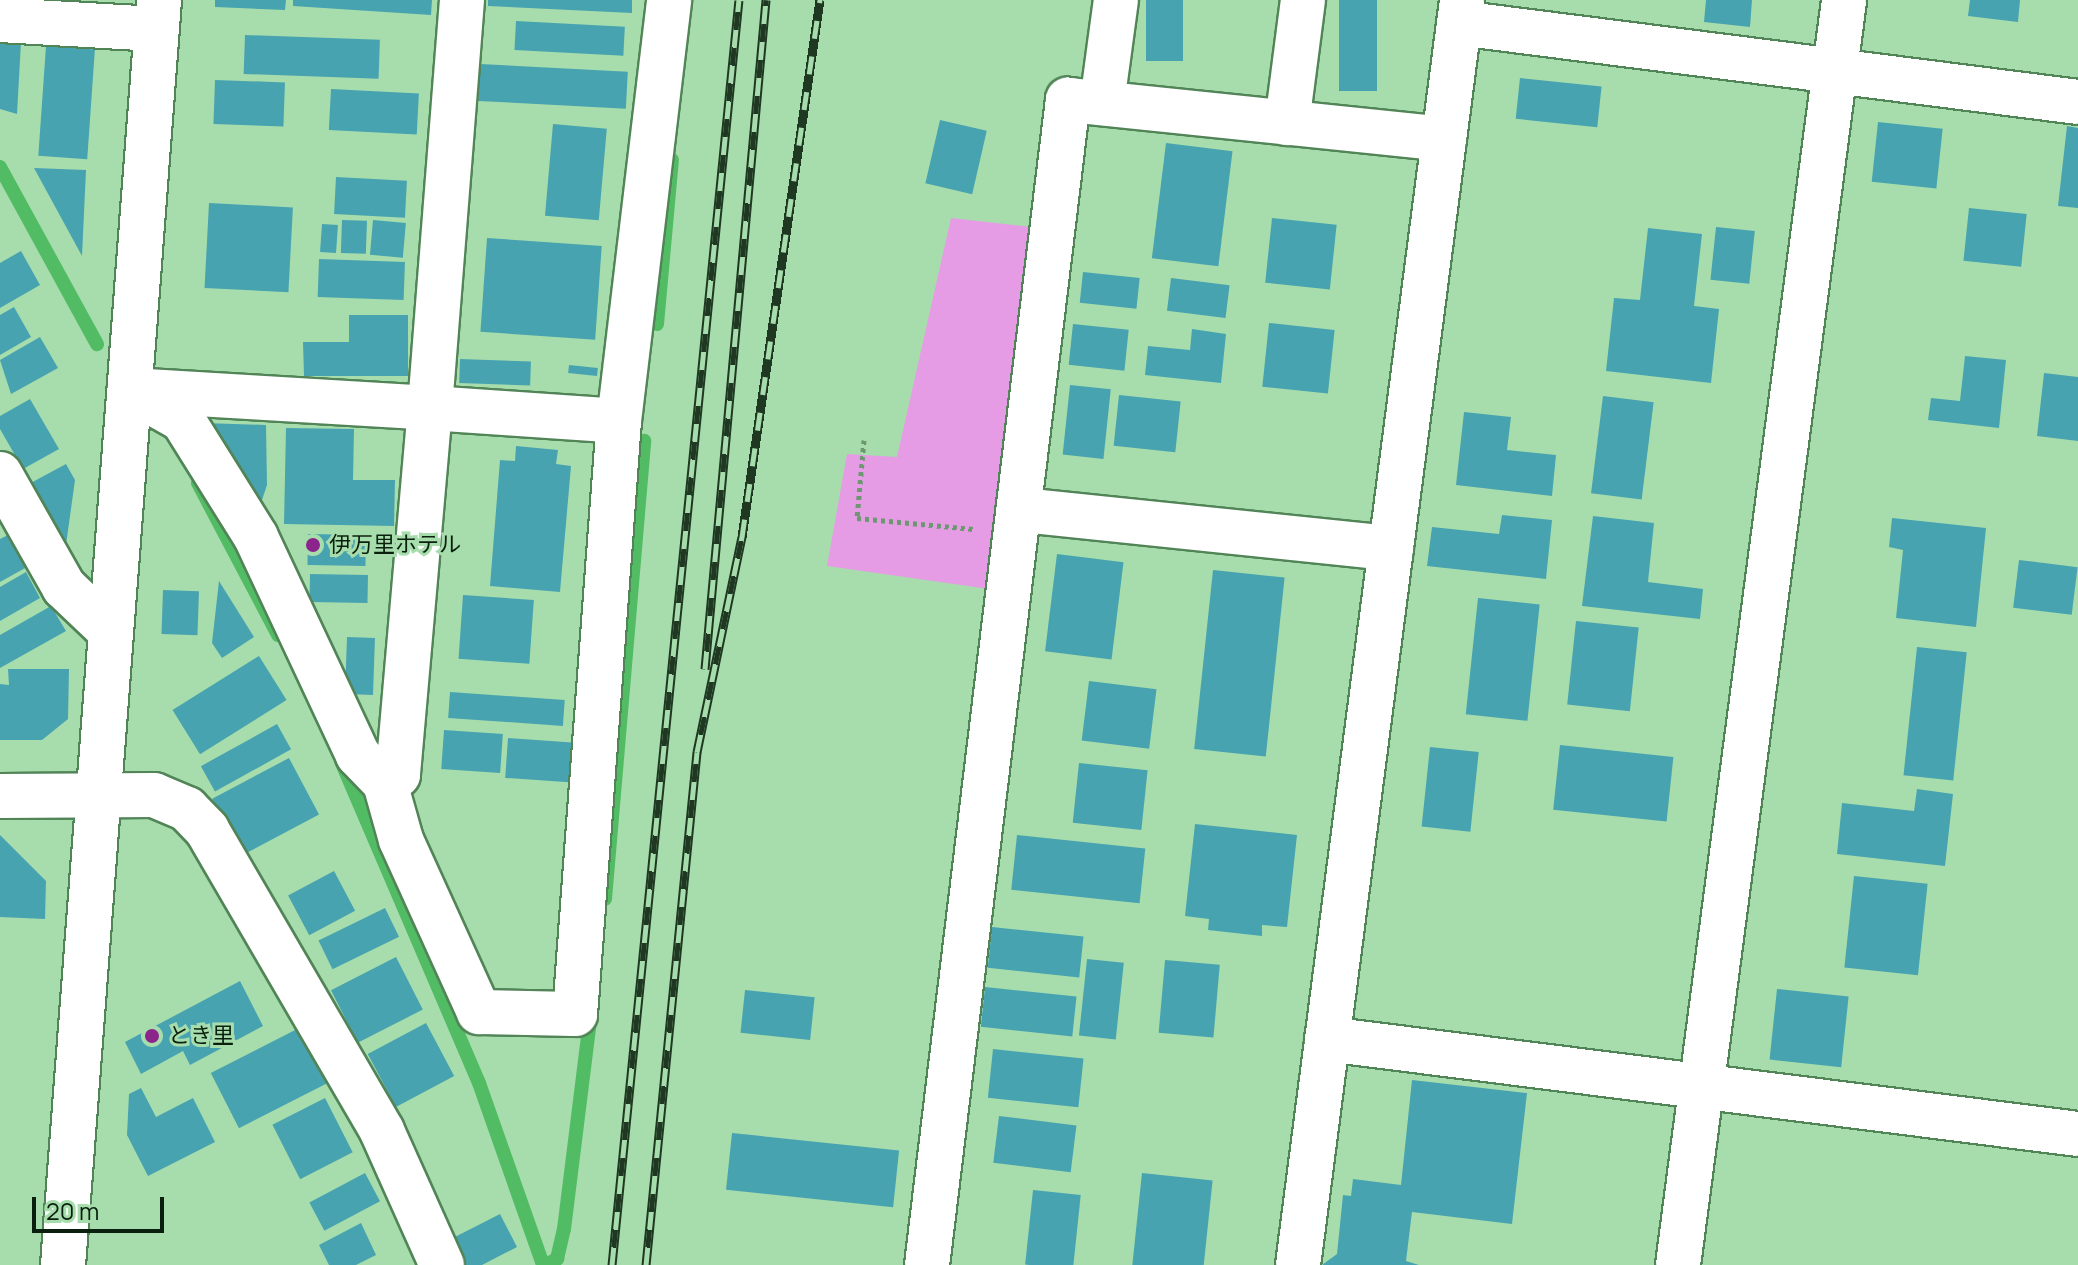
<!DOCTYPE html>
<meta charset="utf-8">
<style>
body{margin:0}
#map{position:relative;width:2078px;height:1265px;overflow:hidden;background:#a7ddac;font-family:Manrope,"Noto Sans JP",sans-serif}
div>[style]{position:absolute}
.green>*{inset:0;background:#e59ce4}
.stream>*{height:14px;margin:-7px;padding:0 7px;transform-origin:7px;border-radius:7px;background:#52bc65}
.building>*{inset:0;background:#48a3b0;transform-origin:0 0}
.path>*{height:5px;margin-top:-2.5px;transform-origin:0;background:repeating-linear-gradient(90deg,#6d9772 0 4px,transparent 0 8px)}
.roads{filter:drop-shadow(2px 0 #518457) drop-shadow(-2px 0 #518457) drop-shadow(0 2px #518457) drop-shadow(0 -2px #518457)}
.minor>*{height:44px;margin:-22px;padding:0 22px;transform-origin:22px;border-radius:22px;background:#fff}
.rail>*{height:9px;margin-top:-4.5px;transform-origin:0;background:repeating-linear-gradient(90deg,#a7ddac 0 18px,#1f3822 0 36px);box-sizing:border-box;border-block:2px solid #1f3822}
.dots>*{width:22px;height:22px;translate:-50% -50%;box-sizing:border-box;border:4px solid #a7ddac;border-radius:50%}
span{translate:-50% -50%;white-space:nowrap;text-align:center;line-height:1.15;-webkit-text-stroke:6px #a7ddac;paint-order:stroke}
.poi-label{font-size:22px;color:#0a1f0d}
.left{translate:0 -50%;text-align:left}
.scale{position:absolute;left:32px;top:1197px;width:132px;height:36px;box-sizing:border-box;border:4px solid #0a1f0d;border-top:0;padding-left:10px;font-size:24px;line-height:28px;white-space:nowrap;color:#0a1f0d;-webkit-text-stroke:6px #a7ddac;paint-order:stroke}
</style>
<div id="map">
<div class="green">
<div style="clip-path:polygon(951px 218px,1032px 227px,989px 589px,827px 566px,847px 454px,897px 457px)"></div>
</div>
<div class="stream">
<div style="left:0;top:167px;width:202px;rotate:61.3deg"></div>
<div style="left:657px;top:324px;width:165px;rotate:-84.8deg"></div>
<div style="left:198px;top:483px;width:172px;rotate:62.2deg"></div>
<div style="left:341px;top:761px;width:350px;rotate:66.8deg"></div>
<div style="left:479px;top:1083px;width:193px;rotate:70.6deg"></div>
<div style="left:605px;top:899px;width:460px;rotate:-85.1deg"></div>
<div style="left:546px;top:1265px;width:13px;rotate:-29deg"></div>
<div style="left:557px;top:1259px;width:31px;rotate:-77deg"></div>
<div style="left:564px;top:1229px;width:220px;rotate:-82.9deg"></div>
</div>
<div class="building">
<div style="clip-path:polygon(215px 0,286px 0,285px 10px,215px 7px)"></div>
<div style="clip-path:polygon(293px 0,432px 0,431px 15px,293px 6px)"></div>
<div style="clip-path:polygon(488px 0,632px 0,632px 13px,488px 6px)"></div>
<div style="left:1146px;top:0;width:37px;height:61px"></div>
<div style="left:1339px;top:0;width:38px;height:91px"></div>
<div style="clip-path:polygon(1706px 0,1752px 0,1750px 27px,1704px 22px)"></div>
<div style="clip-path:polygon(1970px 0,2020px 0,2018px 22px,1968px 16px)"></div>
<div style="left:516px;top:21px;width:109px;height:29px;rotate:3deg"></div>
<div style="left:245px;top:35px;width:135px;height:39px;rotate:2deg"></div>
<div style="clip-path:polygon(0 41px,21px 42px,17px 114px,0 109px)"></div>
<div style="left:46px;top:46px;width:49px;height:110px;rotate:4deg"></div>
<div style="left:480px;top:64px;width:148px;height:37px;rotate:3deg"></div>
<div style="left:1520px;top:78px;width:82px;height:41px;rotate:6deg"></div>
<div style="left:215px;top:80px;width:70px;height:44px;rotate:2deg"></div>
<div style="left:331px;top:89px;width:88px;height:41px;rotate:3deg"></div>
<div style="left:940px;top:120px;width:48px;height:65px;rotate:13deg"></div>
<div style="left:1878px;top:122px;width:65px;height:60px;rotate:6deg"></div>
<div style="left:553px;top:124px;width:54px;height:92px;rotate:5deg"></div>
<div style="clip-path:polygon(2067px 126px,2078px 128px,2078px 208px,2058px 206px)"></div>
<div style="left:1166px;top:143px;width:67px;height:116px;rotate:7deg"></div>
<div style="clip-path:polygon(34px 168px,86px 170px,82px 256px)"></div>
<div style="left:336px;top:177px;width:71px;height:37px;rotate:3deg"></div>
<div style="left:209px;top:203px;width:84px;height:85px;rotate:3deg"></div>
<div style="left:1969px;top:208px;width:58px;height:53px;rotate:6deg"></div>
<div style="left:1272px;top:218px;width:65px;height:65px;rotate:6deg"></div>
<div style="left:342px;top:220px;width:25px;height:33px;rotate:2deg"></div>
<div style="left:373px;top:220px;width:33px;height:35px;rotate:5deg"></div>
<div style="left:322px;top:224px;width:16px;height:28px;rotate:4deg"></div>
<div style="left:1716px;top:227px;width:39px;height:53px;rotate:6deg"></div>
<div style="clip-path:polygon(1648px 228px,1702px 234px,1694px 306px,1719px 309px,1711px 383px,1606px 371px,1614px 298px,1640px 300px)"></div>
<div style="left:487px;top:238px;width:115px;height:94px;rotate:4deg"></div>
<div style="clip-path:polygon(21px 251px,40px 285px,0 308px,0 263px)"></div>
<div style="left:319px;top:259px;width:86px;height:38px;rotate:2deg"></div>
<div style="left:1083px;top:272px;width:57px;height:31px;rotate:6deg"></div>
<div style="left:1171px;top:278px;width:59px;height:33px;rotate:7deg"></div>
<div style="clip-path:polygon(14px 307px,31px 337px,0 355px,0 315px)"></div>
<div style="clip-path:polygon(349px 315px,408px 315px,408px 376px,304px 376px,303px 342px,349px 342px)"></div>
<div style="left:1269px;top:323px;width:66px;height:64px;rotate:6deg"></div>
<div style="left:1073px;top:324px;width:56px;height:41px;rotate:6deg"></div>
<div style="clip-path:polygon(1192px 329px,1226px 334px,1221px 383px,1145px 375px,1148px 346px,1190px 350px)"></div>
<div style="clip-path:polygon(40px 337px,58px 368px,11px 394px,0 360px)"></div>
<div style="clip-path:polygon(1965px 356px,2006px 360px,1999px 428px,1928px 420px,1931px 398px,1960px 401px)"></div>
<div style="left:460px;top:359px;width:71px;height:24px;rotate:2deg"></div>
<div style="left:569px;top:365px;width:29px;height:8px;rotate:6deg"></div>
<div style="clip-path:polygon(2044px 373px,2078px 377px,2078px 441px,2037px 436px)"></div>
<div style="left:1070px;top:385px;width:41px;height:70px;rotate:6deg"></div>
<div style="left:1119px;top:395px;width:62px;height:51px;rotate:6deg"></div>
<div style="left:1603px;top:396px;width:51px;height:98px;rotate:7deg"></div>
<div style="clip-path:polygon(30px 399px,59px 449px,23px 469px,0 429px,0 416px)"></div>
<div style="clip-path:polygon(1464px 412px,1511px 417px,1507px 450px,1556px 455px,1552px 496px,1456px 485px)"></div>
<div style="clip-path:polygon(204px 423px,266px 425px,267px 485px,261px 503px,246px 494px)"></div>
<div style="clip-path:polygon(286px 428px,354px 429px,353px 480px,395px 480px,394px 526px,284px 524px)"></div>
<div style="clip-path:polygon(516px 446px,558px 450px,556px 464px,571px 466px,560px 592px,490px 586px,500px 460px,515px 461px)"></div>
<div style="clip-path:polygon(66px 464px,75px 480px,65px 552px,27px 485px)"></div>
<div style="clip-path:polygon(1502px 515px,1552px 520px,1546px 579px,1427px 566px,1432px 527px,1499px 534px)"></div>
<div style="clip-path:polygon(1593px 516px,1654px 523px,1648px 582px,1703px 589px,1700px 619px,1582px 606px)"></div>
<div style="clip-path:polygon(1892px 518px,1986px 528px,1976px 627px,1896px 618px,1903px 550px,1889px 547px)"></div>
<div style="left:308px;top:534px;width:58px;height:31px;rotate:1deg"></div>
<div style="clip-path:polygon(8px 535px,27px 567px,0 582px,0 539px)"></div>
<div style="left:1057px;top:554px;width:67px;height:98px;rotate:7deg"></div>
<div style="left:2019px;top:560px;width:59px;height:48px;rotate:7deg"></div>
<div style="left:1213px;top:570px;width:72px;height:180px;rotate:6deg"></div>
<div style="clip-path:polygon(26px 572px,40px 598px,0 621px,0 587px)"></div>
<div style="left:310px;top:574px;width:58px;height:28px;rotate:1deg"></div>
<div style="clip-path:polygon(219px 581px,254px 637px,222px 658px,212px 643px)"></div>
<div style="left:163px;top:590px;width:36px;height:44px;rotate:2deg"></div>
<div style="left:463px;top:595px;width:71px;height:64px;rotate:4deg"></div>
<div style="left:1478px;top:598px;width:62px;height:117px;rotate:6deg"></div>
<div style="clip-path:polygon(51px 606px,66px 631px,0 668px,0 635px)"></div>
<div style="left:1576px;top:621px;width:63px;height:84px;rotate:6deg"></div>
<div style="left:347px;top:637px;width:28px;height:57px;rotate:2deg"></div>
<div style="left:1917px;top:647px;width:50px;height:129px;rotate:6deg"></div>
<div style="left:259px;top:656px;width:52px;height:102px;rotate:58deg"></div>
<div style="clip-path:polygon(8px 669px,69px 669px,68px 719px,42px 740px,0 740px,0 684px,9px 685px)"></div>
<div style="left:1089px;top:681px;width:68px;height:60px;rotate:7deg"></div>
<div style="left:450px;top:692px;width:115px;height:26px;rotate:4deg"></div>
<div style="left:277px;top:724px;width:29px;height:87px;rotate:61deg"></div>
<div style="left:444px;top:730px;width:59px;height:39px;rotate:4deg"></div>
<div style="left:508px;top:738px;width:64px;height:40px;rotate:4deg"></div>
<div style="left:1560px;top:745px;width:114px;height:65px;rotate:6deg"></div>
<div style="left:1430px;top:747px;width:49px;height:80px;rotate:6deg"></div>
<div style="left:289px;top:758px;width:64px;height:87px;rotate:62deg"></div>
<div style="left:1079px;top:763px;width:69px;height:60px;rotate:6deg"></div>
<div style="clip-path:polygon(1917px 789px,1953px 794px,1945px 866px,1837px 854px,1842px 803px,1914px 811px)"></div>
<div style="clip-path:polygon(1195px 824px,1297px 835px,1287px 927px,1262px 925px,1262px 936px,1208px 930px,1209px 919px,1185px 916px)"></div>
<div style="clip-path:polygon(0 835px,46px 881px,45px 919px,0 917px)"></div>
<div style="left:1017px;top:835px;width:129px;height:55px;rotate:6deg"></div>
<div style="left:334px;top:871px;width:45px;height:52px;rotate:62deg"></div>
<div style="left:1854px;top:876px;width:74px;height:92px;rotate:6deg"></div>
<div style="left:385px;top:908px;width:32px;height:74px;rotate:64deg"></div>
<div style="left:992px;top:927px;width:92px;height:41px;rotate:6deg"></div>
<div style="left:396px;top:957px;width:59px;height:73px;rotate:63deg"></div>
<div style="left:1087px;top:959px;width:37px;height:77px;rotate:6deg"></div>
<div style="left:1165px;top:960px;width:55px;height:73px;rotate:5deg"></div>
<div style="clip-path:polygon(240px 981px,263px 1026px,190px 1065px,183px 1051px,141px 1074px,125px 1042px)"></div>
<div style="left:985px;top:987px;width:92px;height:40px;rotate:6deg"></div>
<div style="left:1777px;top:989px;width:72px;height:71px;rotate:6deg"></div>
<div style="left:745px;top:990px;width:70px;height:43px;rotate:6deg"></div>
<div style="left:426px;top:1023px;width:60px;height:66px;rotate:62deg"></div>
<div style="left:299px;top:1028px;width:62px;height:99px;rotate:63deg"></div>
<div style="left:993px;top:1049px;width:91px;height:49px;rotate:6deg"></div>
<div style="clip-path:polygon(1412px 1080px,1527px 1093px,1512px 1224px,1412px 1212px,1406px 1261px,1419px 1265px,1322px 1265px,1337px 1254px,1343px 1195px,1351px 1196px,1353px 1179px,1401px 1185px)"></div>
<div style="clip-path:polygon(141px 1088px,156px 1117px,193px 1098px,215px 1142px,148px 1176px,127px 1135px,129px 1094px)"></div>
<div style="left:325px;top:1098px;width:61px;height:59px;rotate:63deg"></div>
<div style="left:999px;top:1116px;width:78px;height:47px;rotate:7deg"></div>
<div style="left:732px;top:1133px;width:168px;height:57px;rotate:6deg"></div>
<div style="left:365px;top:1173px;width:32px;height:63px;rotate:62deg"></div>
<div style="left:1142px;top:1173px;width:71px;height:93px;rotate:6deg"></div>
<div style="left:1033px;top:1190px;width:48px;height:75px;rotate:6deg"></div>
<div style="clip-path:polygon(500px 1214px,517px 1247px,482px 1265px,459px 1265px,447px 1241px)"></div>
<div style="clip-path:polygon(361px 1223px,376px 1255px,356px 1265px,329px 1265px,319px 1245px)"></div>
</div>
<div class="path">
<div style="left:864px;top:440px;width:78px;rotate:95.1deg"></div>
<div style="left:857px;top:518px;width:117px;rotate:5.4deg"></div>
</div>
<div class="roads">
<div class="minor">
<div style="left:462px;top:0;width:409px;rotate:94.5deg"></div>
<div style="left:430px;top:408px;width:189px;rotate:3.9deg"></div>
<div style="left:0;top:20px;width:157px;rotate:3.3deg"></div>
<div style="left:1459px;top:23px;width:624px;rotate:7.27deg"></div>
<div style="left:1102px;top:103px;width:104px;rotate:-82.3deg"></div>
<div style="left:1287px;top:123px;width:124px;rotate:-82.6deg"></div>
<div style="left:130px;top:390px;width:301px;rotate:3.4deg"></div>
<div style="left:430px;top:408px;width:368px;rotate:95deg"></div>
<div style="left:398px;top:775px;width:15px;rotate:148deg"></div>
<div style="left:385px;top:783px;width:39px;rotate:-134deg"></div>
<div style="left:358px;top:755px;width:241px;rotate:-115.1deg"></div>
<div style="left:256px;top:537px;width:138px;rotate:-122deg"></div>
<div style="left:183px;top:420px;width:61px;rotate:-150.5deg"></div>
<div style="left:0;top:474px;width:130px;rotate:60.5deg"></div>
<div style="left:64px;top:587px;width:64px;rotate:43.7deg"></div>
<div style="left:1021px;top:510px;width:372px;rotate:5.9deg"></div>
<div style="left:385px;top:783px;width:59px;rotate:74.3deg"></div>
<div style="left:401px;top:840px;width:189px;rotate:65.6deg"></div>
<div style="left:479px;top:1012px;width:96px;rotate:1.2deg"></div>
<div style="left:575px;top:1014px;width:595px;rotate:-85.76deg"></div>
<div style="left:619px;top:421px;width:424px;rotate:-83.2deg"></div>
<div style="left:0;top:796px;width:154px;rotate:-0.4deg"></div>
<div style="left:154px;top:795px;width:36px;rotate:23deg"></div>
<div style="left:187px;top:809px;width:29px;rotate:46deg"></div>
<div style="left:207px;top:830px;width:348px;rotate:59.8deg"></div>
<div style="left:382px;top:1131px;width:147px;rotate:65.9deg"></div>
<div style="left:1327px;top:1039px;width:757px;rotate:7.21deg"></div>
<div style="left:63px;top:1265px;width:1269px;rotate:-85.66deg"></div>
<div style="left:927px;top:1265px;width:1174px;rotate:-83.1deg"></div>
<div style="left:1068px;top:100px;width:378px;rotate:5.9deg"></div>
<div style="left:1298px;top:1265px;width:1276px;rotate:-82.61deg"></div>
<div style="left:1678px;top:1265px;width:1276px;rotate:-82.52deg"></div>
</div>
</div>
<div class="rail">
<div style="left:705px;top:669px;width:672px;rotate:-84.79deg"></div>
<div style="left:612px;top:1265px;width:1271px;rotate:-84.27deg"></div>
<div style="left:646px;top:1265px;width:516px;rotate:-84.32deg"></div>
<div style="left:697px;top:752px;width:220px;rotate:-78.2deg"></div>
<div style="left:742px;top:537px;width:543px;rotate:-81.74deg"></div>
</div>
<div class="dots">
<div style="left:313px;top:545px;background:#8b258c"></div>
<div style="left:152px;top:1036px;background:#8b258c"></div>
</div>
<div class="poi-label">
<span class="left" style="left:329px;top:545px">伊万里ホテル</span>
<span class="left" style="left:168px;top:1036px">とき里</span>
</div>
<div class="scale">20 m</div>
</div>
